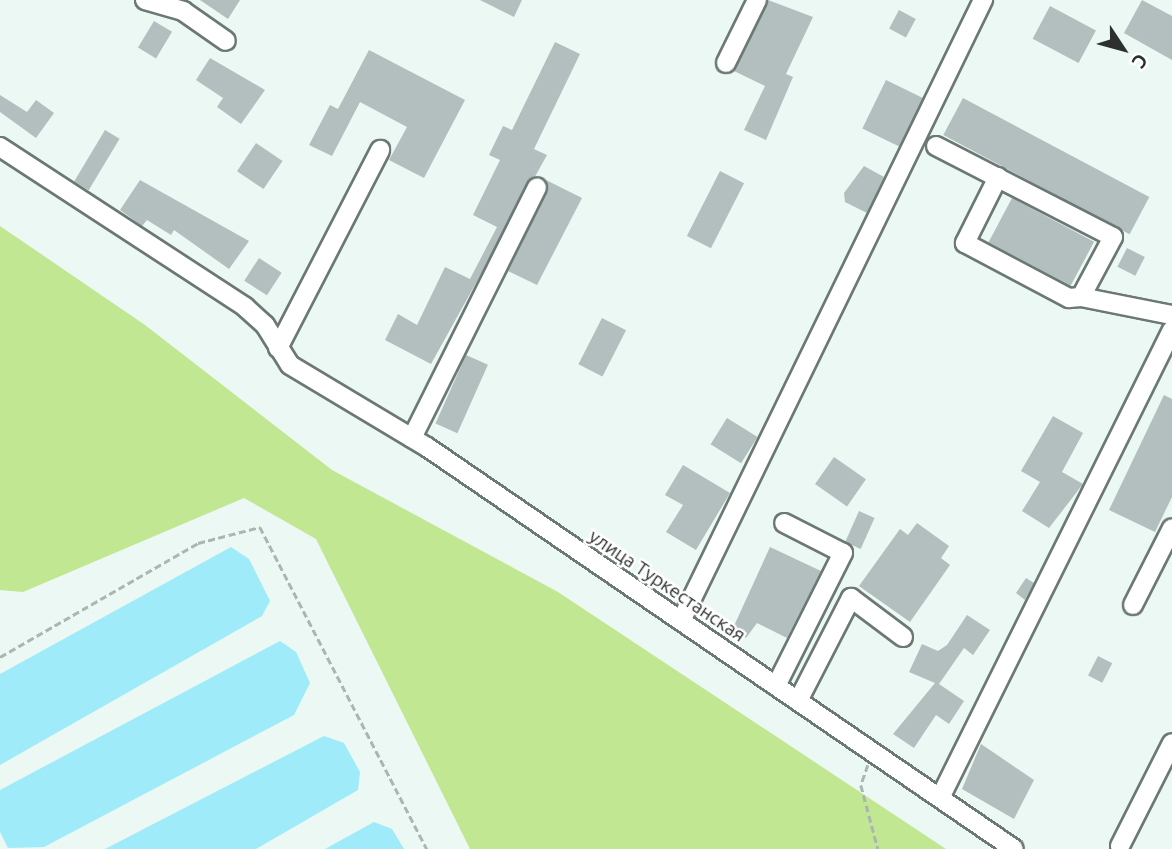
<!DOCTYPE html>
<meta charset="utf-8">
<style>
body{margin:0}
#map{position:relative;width:1172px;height:849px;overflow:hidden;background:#ebf8f3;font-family:Ubuntu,sans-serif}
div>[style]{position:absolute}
.green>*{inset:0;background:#c2e792}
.water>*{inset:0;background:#9febfa}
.building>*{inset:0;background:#b2bfbe;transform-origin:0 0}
.path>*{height:2.5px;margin-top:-1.25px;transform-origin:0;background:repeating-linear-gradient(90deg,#abb5b1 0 7px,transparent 0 10.5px)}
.roads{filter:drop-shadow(2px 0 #6c7873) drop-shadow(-2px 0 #6c7873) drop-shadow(0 2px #6c7873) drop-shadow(0 -2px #6c7873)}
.minor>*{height:18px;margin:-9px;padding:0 9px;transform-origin:9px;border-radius:9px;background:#fff}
span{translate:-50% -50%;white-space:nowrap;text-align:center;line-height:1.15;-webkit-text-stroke:5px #fff;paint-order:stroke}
.street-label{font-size:19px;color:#2c312f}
.north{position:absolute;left:1088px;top:14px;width:70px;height:70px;-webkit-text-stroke:5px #fff;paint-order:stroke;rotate:126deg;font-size:19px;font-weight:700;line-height:28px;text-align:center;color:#2c312f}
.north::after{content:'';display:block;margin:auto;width:24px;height:32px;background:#2c312f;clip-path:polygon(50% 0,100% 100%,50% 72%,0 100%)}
</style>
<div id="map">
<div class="green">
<div style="clip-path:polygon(0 226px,145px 325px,332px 470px,558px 592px,946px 849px,470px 849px,316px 539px,244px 498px,23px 592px,0 590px)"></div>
</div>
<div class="water">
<div style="clip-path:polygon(231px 547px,249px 559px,270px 601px,262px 616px,0 765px,0 674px)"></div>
<div style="clip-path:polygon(280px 641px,296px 652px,310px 683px,294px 715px,44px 847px,8px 848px,0 832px,0 790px)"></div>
<div style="clip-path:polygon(324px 736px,344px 743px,360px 772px,358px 790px,256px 849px,105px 849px)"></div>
<div style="clip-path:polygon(374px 822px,392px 829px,404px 849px,325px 849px)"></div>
</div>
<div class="building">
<div style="clip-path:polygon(200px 0,240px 0,228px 19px)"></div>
<div style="clip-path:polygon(480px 0,522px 0,514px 17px)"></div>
<div style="clip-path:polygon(768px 0,813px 17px,786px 74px,793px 77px,766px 140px,744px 130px,765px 86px,734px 71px)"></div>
<div style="clip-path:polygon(1142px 0,1172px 16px,1172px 60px,1124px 33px)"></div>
<div style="left:1050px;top:6px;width:52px;height:37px;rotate:28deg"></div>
<div style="left:899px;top:10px;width:19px;height:21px;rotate:28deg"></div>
<div style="left:154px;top:21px;width:21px;height:31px;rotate:31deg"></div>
<div style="clip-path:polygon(555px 42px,580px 54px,534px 149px,547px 155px,431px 364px,385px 340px,398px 314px,417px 325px,445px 267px,470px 279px,497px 227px,473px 215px,500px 160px,489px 155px,503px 126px,512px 130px)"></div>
<div style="clip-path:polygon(369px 50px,465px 100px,424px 178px,389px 160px,407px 127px,360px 102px,332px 156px,309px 145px,330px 105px,338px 109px)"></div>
<div style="clip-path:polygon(210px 58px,265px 90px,241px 124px,217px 107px,223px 98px,196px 80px)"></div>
<div style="left:886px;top:80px;width:41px;height:54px;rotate:26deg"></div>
<div style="clip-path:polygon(0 95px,27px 112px,36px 100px,54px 113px,36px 138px,0 112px)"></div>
<div style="left:963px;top:98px;width:211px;height:42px;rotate:28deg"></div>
<div style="left:105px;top:130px;width:17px;height:60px;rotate:31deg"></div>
<div style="left:256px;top:143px;width:32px;height:34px;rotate:34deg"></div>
<div style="clip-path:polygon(864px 166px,884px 177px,867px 213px,845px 202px,844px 193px)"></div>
<div style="left:720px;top:171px;width:27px;height:73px;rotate:27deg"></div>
<div style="clip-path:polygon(140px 180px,249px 241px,229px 269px,174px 230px,171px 235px,147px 220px,142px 226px,120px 210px)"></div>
<div style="clip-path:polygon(546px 180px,582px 198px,537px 285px,508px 271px,547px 192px)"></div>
<div style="left:1012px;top:198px;width:93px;height:50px;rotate:28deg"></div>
<div style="left:1127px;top:248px;width:20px;height:21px;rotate:27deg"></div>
<div style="left:259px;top:258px;width:27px;height:27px;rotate:33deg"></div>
<div style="left:602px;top:318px;width:27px;height:52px;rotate:27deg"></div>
<div style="left:466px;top:355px;width:24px;height:75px;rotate:24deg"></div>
<div style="clip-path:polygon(1164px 395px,1172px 399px,1172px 497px,1155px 532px,1109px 510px)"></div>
<div style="clip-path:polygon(1053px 416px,1083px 433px,1062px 472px,1083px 484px,1049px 528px,1022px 511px,1040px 482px,1021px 471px)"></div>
<div style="left:727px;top:418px;width:36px;height:31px;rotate:32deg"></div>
<div style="left:834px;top:457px;width:39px;height:33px;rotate:35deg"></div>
<div style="clip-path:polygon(683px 465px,730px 493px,696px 550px,666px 532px,683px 505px,665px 495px)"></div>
<div style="left:859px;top:511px;width:17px;height:34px;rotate:24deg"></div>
<div style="clip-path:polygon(917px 523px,949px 546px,941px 558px,950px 565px,910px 622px,859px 586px,900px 529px,908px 535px)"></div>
<div style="clip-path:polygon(770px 547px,821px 571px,787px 638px,757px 623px,746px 638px,733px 628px)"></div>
<div style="clip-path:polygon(1026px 578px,1034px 583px,1025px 600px,1016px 593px)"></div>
<div style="clip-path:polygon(967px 615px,990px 630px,973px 655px,964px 648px,939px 684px,964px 701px,949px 724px,936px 715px,914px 748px,893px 734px,935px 683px,909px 672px,922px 644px,938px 651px,947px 645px)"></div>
<div style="left:1098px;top:656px;width:16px;height:22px;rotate:27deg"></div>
<div style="clip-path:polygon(981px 744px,1034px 780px,1014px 819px,962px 789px)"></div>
</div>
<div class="path">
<div style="left:0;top:657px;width:228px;rotate:-29.9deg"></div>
<div style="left:198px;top:543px;width:64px;rotate:-14.5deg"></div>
<div style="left:260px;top:527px;width:363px;rotate:62.6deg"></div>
<div style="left:868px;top:765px;width:21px;rotate:109deg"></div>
<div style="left:861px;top:785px;width:66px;rotate:75.1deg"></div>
</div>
<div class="roads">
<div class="minor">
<div style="left:145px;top:0;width:40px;rotate:16deg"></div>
<div style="left:183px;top:11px;width:52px;rotate:34.9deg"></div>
<div style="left:726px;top:63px;width:70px;rotate:-63.8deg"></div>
<div style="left:936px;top:146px;width:199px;rotate:27.2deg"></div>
<div style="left:1113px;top:237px;width:68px;rotate:118.1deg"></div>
<div style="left:1081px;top:297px;width:93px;rotate:11.2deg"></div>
<div style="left:0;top:147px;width:293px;rotate:33.1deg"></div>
<div style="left:245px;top:307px;width:27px;rotate:42deg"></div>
<div style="left:265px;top:325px;width:47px;rotate:58deg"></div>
<div style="left:290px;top:365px;width:160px;rotate:30.9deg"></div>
<div style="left:427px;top:447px;width:711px;rotate:34.4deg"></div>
<div style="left:998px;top:177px;width:74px;rotate:116.6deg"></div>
<div style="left:965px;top:243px;width:118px;rotate:27.9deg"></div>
<div style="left:1069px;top:298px;width:12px;rotate:-5deg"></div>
<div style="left:278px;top:348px;width:223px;rotate:-62.7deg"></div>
<div style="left:412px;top:438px;width:280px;rotate:-63.5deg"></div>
<div style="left:1133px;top:605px;width:86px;rotate:-63.1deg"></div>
<div style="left:681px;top:621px;width:691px;rotate:-64.07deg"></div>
<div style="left:776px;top:686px;width:149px;rotate:-63.3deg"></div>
<div style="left:843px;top:553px;width:66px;rotate:-153deg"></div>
<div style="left:798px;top:701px;width:116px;rotate:-62.8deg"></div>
<div style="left:851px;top:598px;width:65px;rotate:36.9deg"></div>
<div style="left:940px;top:798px;width:522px;rotate:-63.63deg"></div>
<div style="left:1120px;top:846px;width:115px;rotate:-63.2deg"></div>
</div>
</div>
<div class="street-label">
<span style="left:667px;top:586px;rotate:34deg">улица Туркестанская</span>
</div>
<div class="north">С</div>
</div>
